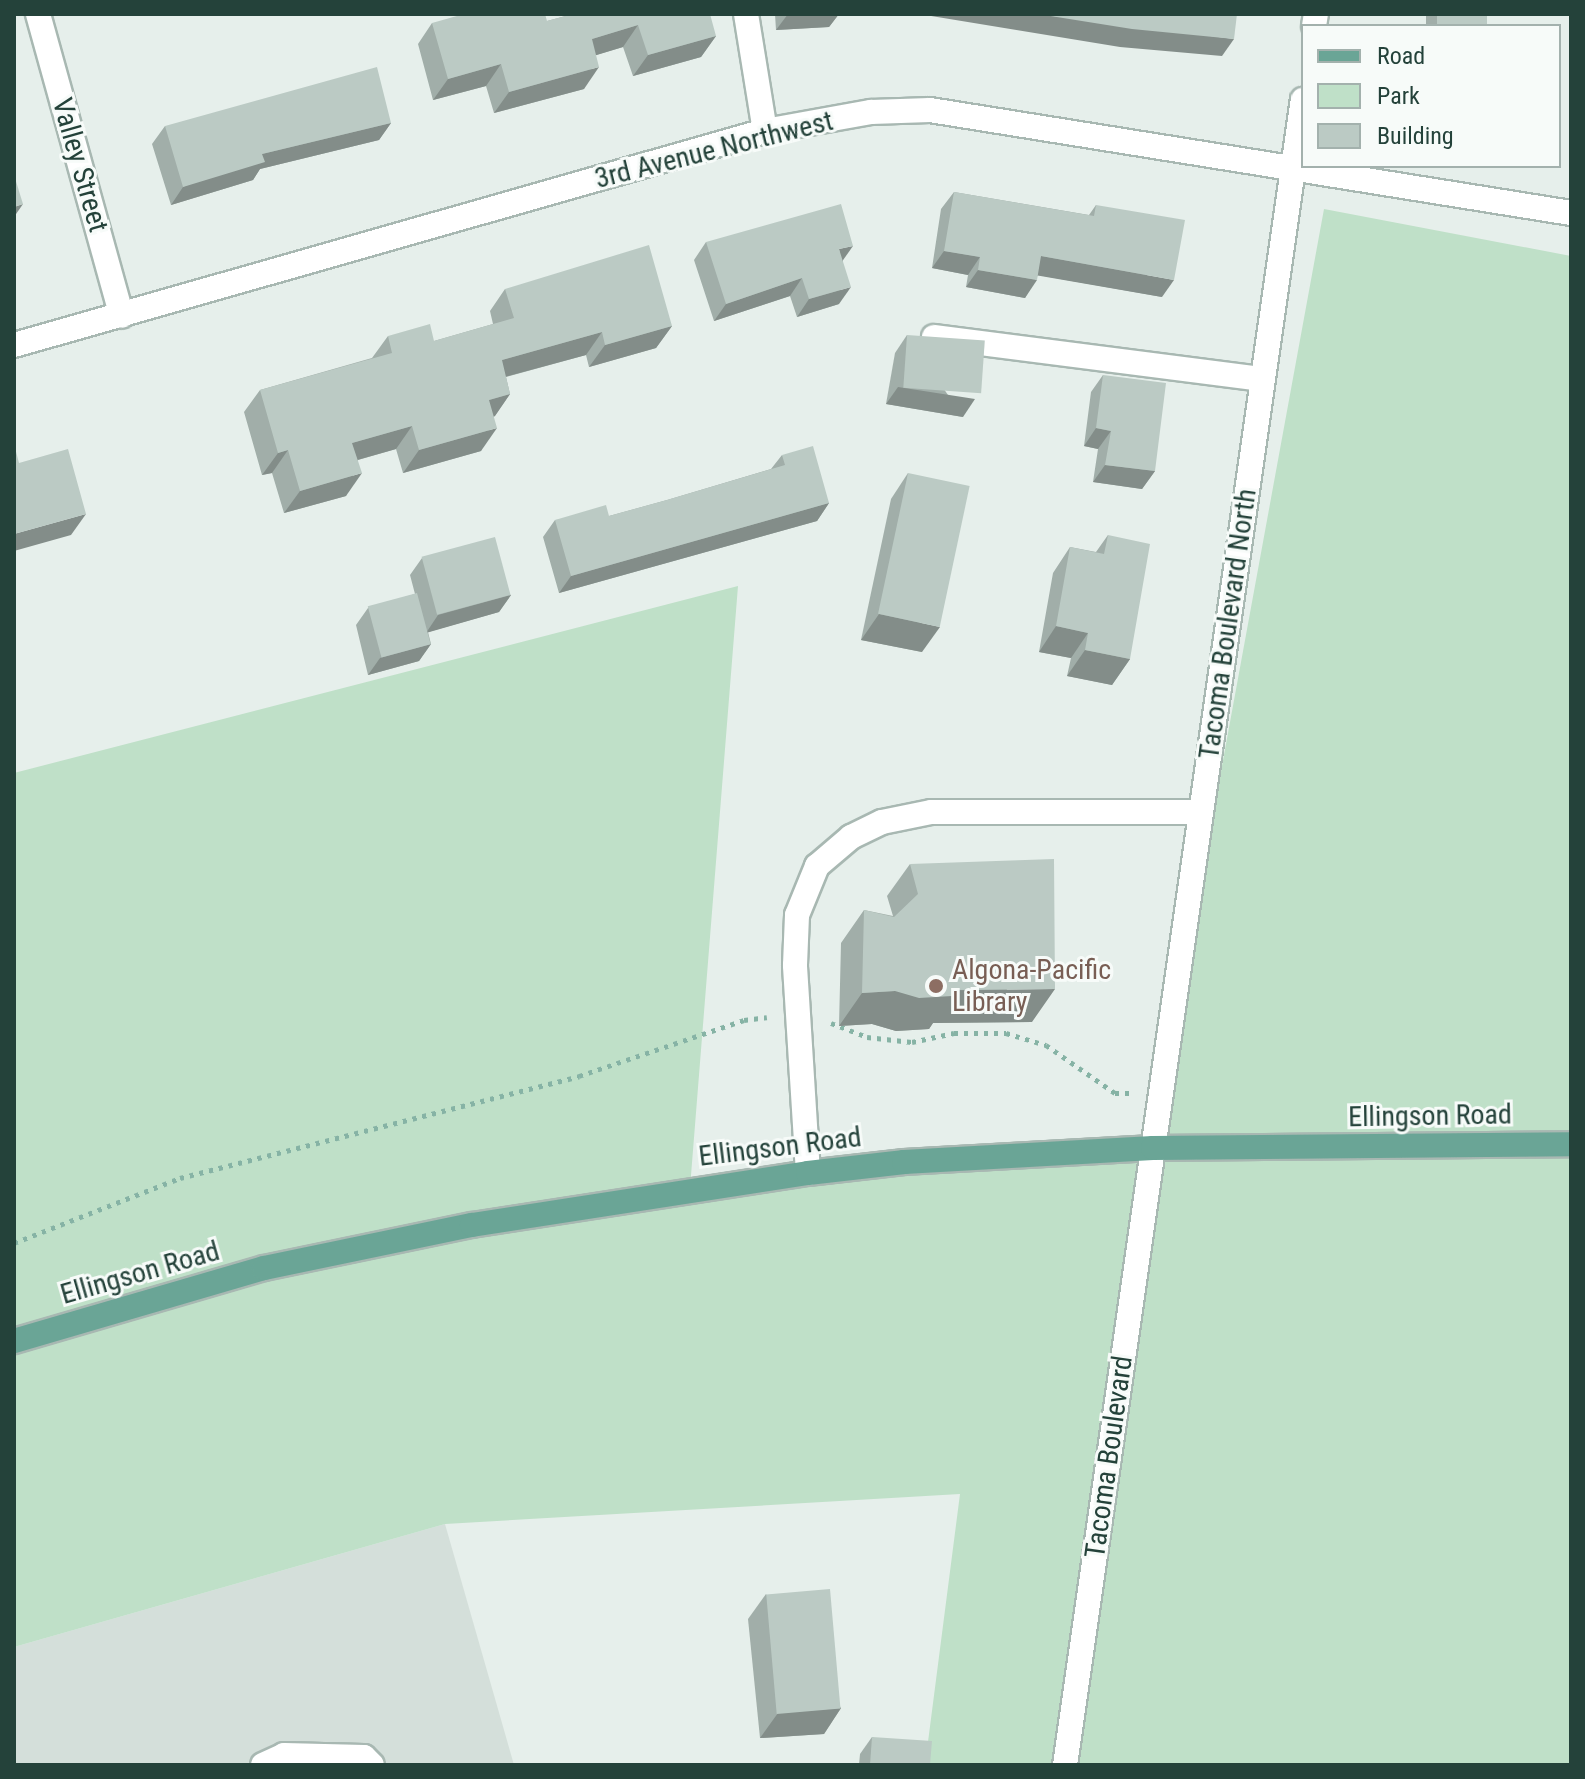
<!DOCTYPE html>
<style>
body{margin:0}
#map{position:relative;width:1585px;height:1779px;overflow:hidden;background:#e6efeb;font-family:"Roboto Condensed",sans-serif}
div>[style]{position:absolute}
.built>*{inset:0;background:#d4dfda}
.green>*{inset:0;background:#bfe0c8}
.path>*{height:5px;margin-top:-2.5px;transform-origin:0;background:repeating-linear-gradient(90deg,#86b3a5 0 4px,transparent 0 10px)}
.roads{filter:drop-shadow(2px 0 #a8b8b2) drop-shadow(-2px 0 #a8b8b2) drop-shadow(0 2px #a8b8b2) drop-shadow(0 -2px #a8b8b2)}
.minor>*{height:24px;margin:-12px;padding:0 12px;transform-origin:12px;border-radius:12px;background:#fff}
.major>*{height:24px;margin:-12px;padding:0 12px;transform-origin:12px;border-radius:12px;background:#6aa596}
.wall>*{inset:0;background:#a1aea9;transform-origin:0 0}
.shaded-wall>*{inset:0;background:#838d89}
.building>*{inset:0;background:#bbcac4;transform-origin:0 0}
.dots>*{width:22px;height:22px;translate:-50% -50%;box-sizing:border-box;border:4px solid #f7fbf9;border-radius:50%}
span{translate:-50% -50%;white-space:nowrap;text-align:center;line-height:1.15;-webkit-text-stroke:6px #f7fbf9;paint-order:stroke}
.street-label{font-size:28px;color:#24423a}
.education-label{font-size:28px;color:#785e54}
.left{translate:0 -50%;text-align:left}
.frame{position:absolute;inset:0;border:16px solid #24423a;pointer-events:none}
.legend{position:absolute;left:1301px;top:24px;width:260px;height:144px;box-sizing:border-box;background:#f7fbf9;border:2px solid #a3b1ad;margin:0;padding:10px 14px;list-style:none;font-size:24px;color:#24423a}
.legend li{display:flex;align-items:center;gap:16px;height:40px}
.legend b{width:40px;border:2px solid #a3b1ad}
</style>
<div id="map">
<div class="built">
<div style="clip-path:polygon(445px 1524px,514px 1765px,14px 1765px,14px 1647px)"></div>
</div>
<div class="green">
<div style="clip-path:polygon(1324px 209px,1571px 256px,1571px 1765px,925px 1765px,960px 1494px,445px 1524px,14px 1647px,14px 773px,738px 586px,690px 1188px,1152px 1148px)"></div>
</div>
<div class="path">
<div style="left:831px;top:1023px;width:39px;rotate:21deg"></div>
<div style="left:867px;top:1037px;width:45px;rotate:6.3deg"></div>
<div style="left:912px;top:1042px;width:43px;rotate:-12.1deg"></div>
<div style="left:954px;top:1033px;width:52px"></div>
<div style="left:1006px;top:1033px;width:42px;rotate:16.7deg"></div>
<div style="left:1046px;top:1045px;width:84px;rotate:34.8deg"></div>
<div style="left:1115px;top:1093px;width:17px"></div>
<div style="left:14px;top:1243px;width:178px;rotate:-21.4deg"></div>
<div style="left:180px;top:1178px;width:412px;rotate:-14.3deg"></div>
<div style="left:579px;top:1076px;width:174px;rotate:-18.7deg"></div>
<div style="left:744px;top:1020px;width:23px;rotate:-7deg"></div>
</div>
<div class="roads">
<div class="minor">
<div style="left:38px;top:14px;width:313px;rotate:74.5deg"></div>
<div style="left:746px;top:14px;width:119px;rotate:80.8deg"></div>
<div style="left:1314px;top:26px;width:12px;rotate:-81deg"></div>
<div style="left:934px;top:337px;width:331px;rotate:7.3deg"></div>
<div style="left:14px;top:345px;width:781px;rotate:-15.91deg"></div>
<div style="left:765px;top:131px;width:108px;rotate:-10.2deg"></div>
<div style="left:871px;top:112px;width:59px;rotate:-1.9deg"></div>
<div style="left:930px;top:110px;width:649px;rotate:9.13deg"></div>
<div style="left:808px;top:1173px;width:208px;rotate:-93.6deg"></div>
<div style="left:795px;top:965px;width:50px;rotate:-87.7deg"></div>
<div style="left:797px;top:915px;width:53px;rotate:-67.8deg"></div>
<div style="left:817px;top:866px;width:45px;rotate:-40.5deg"></div>
<div style="left:851px;top:837px;width:34px;rotate:-26deg"></div>
<div style="left:882px;top:822px;width:50px;rotate:-11.5deg"></div>
<div style="left:931px;top:812px;width:270px"></div>
<div style="left:263px;top:1765px;width:23px;rotate:-25deg"></div>
<div style="left:284px;top:1755px;width:80px;rotate:1.4deg"></div>
<div style="left:364px;top:1757px;width:11px;rotate:45deg"></div>
<div style="left:1065px;top:1765px;width:1682px;rotate:-81.87deg"></div>
</div>
<div class="major">
<div style="left:14px;top:1341px;width:260px;rotate:-16.3deg"></div>
<div style="left:264px;top:1268px;width:212px;rotate:-11.7deg"></div>
<div style="left:472px;top:1225px;width:340px;rotate:-8.8deg"></div>
<div style="left:808px;top:1173px;width:97px;rotate:-6.5deg"></div>
<div style="left:904px;top:1162px;width:249px;rotate:-3.2deg"></div>
<div style="left:1153px;top:1148px;width:418px;rotate:-0.5deg"></div>
</div>
</div>
<div class="wall">
<div style="clip-path:polygon(573px 14px,716px 36px,701px 57px,633px 76px,623px 47px,596px 55px,584px 89px,494px 113px,486px 86px,433px 100px,418px 44px,432px 23px,547px 21px)"></div>
<div style="clip-path:polygon(775px 14px,839px 14px,829px 27px,776px 30px)"></div>
<div style="left:1426px;top:14px;width:61px;height:12px"></div>
<div style="clip-path:polygon(391px 123px,379px 140px,260px 169px,253px 180px,171px 205px,152px 144px,165px 126px)"></div>
<div style="clip-path:polygon(954px 192px,1089px 215px,1096px 205px,1162px 297px,1038px 275px,1025px 298px,966px 287px,968px 275px,932px 268px,941px 209px)"></div>
<div style="clip-path:polygon(706px 242px,843px 260px,839px 304px,797px 317px,790px 296px,714px 321px,694px 260px)"></div>
<div style="clip-path:polygon(505px 289px,672px 326px,656px 348px,589px 367px,586px 355px,506px 377px,510px 394px,494px 417px,481px 451px,403px 473px,396px 449px,358px 460px,346px 496px,284px 513px,272px 473px,262px 475px,244px 412px,260px 390px,372px 358px,388px 336px,434px 341px,493px 324px,490px 311px)"></div>
<div style="clip-path:polygon(907px 335px,963px 417px,886px 404px,895px 353px)"></div>
<div style="clip-path:polygon(1103px 375px,1155px 471px,1142px 489px,1093px 482px,1098px 449px,1084px 446px,1091px 392px)"></div>
<div style="clip-path:polygon(782px 455px,829px 503px,817px 521px,559px 593px,543px 537px,555px 520px,609px 516px,667px 500px,771px 469px)"></div>
<div style="clip-path:polygon(908px 473px,922px 652px,861px 640px,891px 499px)"></div>
<div style="clip-path:polygon(1108px 535px,1130px 659px,1112px 685px,1067px 676px,1071px 658px,1039px 652px,1053px 573px,1070px 547px,1096px 552px)"></div>
<div style="clip-path:polygon(422px 558px,511px 595px,499px 612px,428px 632px,431px 644px,419px 661px,368px 675px,356px 625px,368px 608px,415px 594px,410px 575px)"></div>
<div style="clip-path:polygon(910px 864px,1032px 1022px,933px 1023px,929px 1029px,896px 1031px,872px 1024px,839px 1026px,841px 943px,864px 910px,893px 916px,887px 896px)"></div>
<div style="clip-path:polygon(766px 1594px,841px 1708px,824px 1734px,760px 1738px,748px 1619px)"></div>
<div style="clip-path:polygon(872px 1737px,930px 1765px,859px 1765px,860px 1754px)"></div>
</div>
<div class="shaded-wall">
<div style="clip-path:polygon(788px 14px,839px 14px,829px 27px,776px 30px)"></div>
<div style="clip-path:polygon(919px 14px,1038px 14px,1234px 39px,1222px 56px,1120px 47px)"></div>
<div style="clip-path:polygon(638px 25px,623px 47px,577px 61px,592px 39px)"></div>
<div style="clip-path:polygon(716px 36px,701px 57px,633px 76px,648px 55px)"></div>
<div style="clip-path:polygon(501px 64px,486px 86px,433px 100px,448px 79px)"></div>
<div style="clip-path:polygon(599px 67px,584px 89px,494px 113px,509px 92px)"></div>
<div style="clip-path:polygon(391px 123px,379px 140px,260px 169px,253px 180px,171px 205px,183px 187px,262px 154px)"></div>
<div style="clip-path:polygon(23px 204px,14px 217px,14px 207px)"></div>
<div style="clip-path:polygon(853px 246px,841px 263px,839px 249px)"></div>
<div style="clip-path:polygon(944px 251px,980px 257px,968px 275px,932px 268px)"></div>
<div style="clip-path:polygon(1041px 256px,1174px 280px,1162px 297px,1029px 274px)"></div>
<div style="clip-path:polygon(978px 270px,1037px 280px,1025px 298px,966px 287px)"></div>
<div style="clip-path:polygon(802px 278px,790px 296px,714px 321px,726px 304px)"></div>
<div style="clip-path:polygon(851px 287px,839px 304px,797px 317px,809px 299px)"></div>
<div style="clip-path:polygon(672px 326px,656px 348px,589px 367px,605px 345px)"></div>
<div style="clip-path:polygon(602px 332px,586px 355px,486px 382px,502px 360px)"></div>
<div style="clip-path:polygon(898px 387px,975px 399px,963px 417px,886px 404px)"></div>
<div style="clip-path:polygon(510px 394px,495px 416px,473px 422px,489px 400px)"></div>
<div style="clip-path:polygon(412px 426px,396px 449px,336px 466px,352px 443px)"></div>
<div style="clip-path:polygon(497px 428px,481px 451px,403px 473px,419px 450px)"></div>
<div style="clip-path:polygon(1096px 428px,1111px 431px,1098px 449px,1084px 446px)"></div>
<div style="clip-path:polygon(288px 450px,272px 473px,262px 475px,278px 453px)"></div>
<div style="clip-path:polygon(1105px 465px,1155px 471px,1142px 489px,1093px 482px)"></div>
<div style="clip-path:polygon(362px 473px,346px 496px,284px 513px,300px 491px)"></div>
<div style="clip-path:polygon(829px 503px,817px 521px,559px 593px,571px 576px)"></div>
<div style="clip-path:polygon(86px 514px,71px 535px,14px 551px,14px 534px)"></div>
<div style="clip-path:polygon(511px 595px,499px 612px,426px 633px,438px 615px)"></div>
<div style="clip-path:polygon(879px 614px,940px 627px,922px 652px,861px 640px)"></div>
<div style="clip-path:polygon(1056px 626px,1088px 633px,1071px 658px,1039px 652px)"></div>
<div style="clip-path:polygon(431px 644px,419px 661px,368px 675px,380px 658px)"></div>
<div style="clip-path:polygon(1085px 650px,1130px 659px,1112px 685px,1067px 676px)"></div>
<div style="clip-path:polygon(1055px 989px,1032px 1022px,933px 1023px,929px 1029px,896px 1031px,872px 1024px,839px 1026px,862px 993px,895px 991px)"></div>
<div style="clip-path:polygon(841px 1708px,824px 1734px,760px 1738px,778px 1713px)"></div>
</div>
<div class="building">
<div style="clip-path:polygon(464px 14px,545px 14px,547px 21px,573px 14px,710px 14px,716px 36px,648px 55px,638px 25px,592px 39px,599px 67px,509px 92px,501px 64px,448px 79px,432px 23px)"></div>
<div style="clip-path:polygon(1038px 14px,1237px 14px,1234px 39px,1132px 29px)"></div>
<div style="left:1437px;top:14px;width:50px;height:12px"></div>
<div style="clip-path:polygon(377px 67px,391px 123px,262px 154px,265px 162px,183px 187px,165px 126px)"></div>
<div style="clip-path:polygon(14px 175px,23px 204px,14px 207px)"></div>
<div style="clip-path:polygon(954px 192px,1094px 216px,1096px 205px,1185px 220px,1174px 280px,1041px 256px,1037px 280px,978px 270px,980px 257px,944px 251px)"></div>
<div style="clip-path:polygon(841px 204px,853px 246px,839px 249px,851px 287px,809px 299px,802px 278px,726px 304px,706px 242px)"></div>
<div style="clip-path:polygon(649px 245px,672px 326px,605px 345px,602px 332px,502px 360px,510px 394px,489px 400px,497px 428px,419px 450px,412px 426px,352px 443px,362px 473px,300px 491px,288px 450px,278px 453px,260px 390px,392px 353px,388px 336px,430px 324px,434px 341px,514px 318px,505px 289px)"></div>
<div style="left:907px;top:335px;width:78px;height:53px;rotate:4deg"></div>
<div style="clip-path:polygon(1103px 375px,1166px 383px,1155px 471px,1105px 465px,1111px 431px,1096px 428px)"></div>
<div style="clip-path:polygon(14px 444px,19px 463px,68px 449px,86px 514px,14px 534px)"></div>
<div style="clip-path:polygon(813px 446px,829px 503px,571px 576px,555px 520px,606px 505px,609px 516px,667px 500px,785px 465px,782px 455px)"></div>
<div style="left:908px;top:473px;width:63px;height:144px;rotate:12deg"></div>
<div style="clip-path:polygon(1108px 535px,1150px 544px,1130px 659px,1085px 650px,1088px 633px,1056px 626px,1070px 547px,1104px 554px)"></div>
<div style="left:495px;top:537px;width:60px;height:76px;rotate:75deg"></div>
<div style="left:417px;top:593px;width:53px;height:51px;rotate:75deg"></div>
<div style="clip-path:polygon(1054px 859px,1055px 989px,954px 990px,952px 996px,919px 998px,895px 991px,862px 993px,864px 910px,894px 917px,918px 894px,910px 864px)"></div>
<div style="left:830px;top:1589px;width:120px;height:64px;rotate:85deg"></div>
<div style="clip-path:polygon(872px 1737px,932px 1741px,930px 1765px,870px 1765px)"></div>
</div>
<div class="dots">
<div style="left:936px;top:986px;background:#8d6e63"></div>
</div>
<div class="street-label">
<span style="left:714px;top:150px;rotate:-14deg">3rd Avenue Northwest</span>
<span style="left:80px;top:165px;rotate:74deg">Valley Street</span>
<span style="left:1228px;top:624px;rotate:-82deg">Tacoma Boulevard North</span>
<span style="left:1430px;top:1116px;rotate:-1deg">Ellingson Road</span>
<span style="left:780px;top:1147px;rotate:-7deg">Ellingson Road</span>
<span style="left:140px;top:1273px;rotate:-16deg">Ellingson Road</span>
<span style="left:1109px;top:1457px;rotate:-82deg">Tacoma Boulevard</span>
</div>
<div class="education-label">
<span class="left" style="left:952px;top:986px">Algona-Pacific<br>Library</span>
</div>
<div class="frame"></div>
<ul class="legend">
<li><b style="height:10px;background:#6aa596"></b>Road</li>
<li><b style="height:22px;background:#bfe0c8"></b>Park</li>
<li><b style="height:22px;background:#bbcac4"></b>Building</li>
</ul>
</div>
